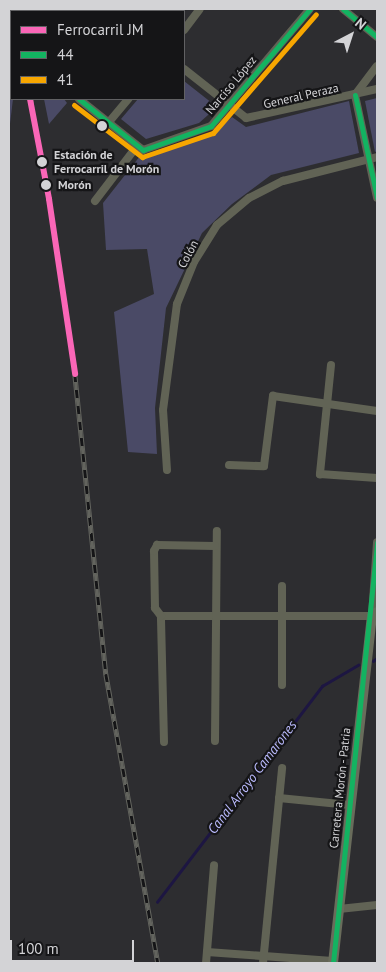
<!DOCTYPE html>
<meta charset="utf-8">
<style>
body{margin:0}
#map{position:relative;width:386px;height:972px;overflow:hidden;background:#2d2d30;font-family:"PT Sans",sans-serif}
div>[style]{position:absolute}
.green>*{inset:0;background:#4a4a66}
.stream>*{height:2.5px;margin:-1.25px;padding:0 1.25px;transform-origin:1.25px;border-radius:1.25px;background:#1d1642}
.minor>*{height:8px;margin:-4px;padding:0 4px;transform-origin:4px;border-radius:4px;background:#616355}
.major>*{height:10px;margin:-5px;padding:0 5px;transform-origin:5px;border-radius:5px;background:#696c5b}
.rail>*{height:4.5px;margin-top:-2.25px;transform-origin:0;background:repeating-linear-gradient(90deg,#151517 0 8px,#63645e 0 16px);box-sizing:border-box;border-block:1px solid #63645e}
.bus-1>*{height:5px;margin:-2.5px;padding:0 2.5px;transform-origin:2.5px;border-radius:2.5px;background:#13b361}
.bus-2>*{height:5px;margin:-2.5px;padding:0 2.5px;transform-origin:2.5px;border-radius:2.5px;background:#f7a600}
.rail-1>*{height:6px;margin:-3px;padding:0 3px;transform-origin:3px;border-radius:3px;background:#fa66b7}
.dots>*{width:14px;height:14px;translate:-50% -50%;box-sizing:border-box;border:2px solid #151517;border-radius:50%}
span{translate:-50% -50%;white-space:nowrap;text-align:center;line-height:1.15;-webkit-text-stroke:4.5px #151517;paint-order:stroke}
.street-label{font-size:12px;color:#d3d3d6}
.stop-label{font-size:12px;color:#d3d3d6;font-weight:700}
.left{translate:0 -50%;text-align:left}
.water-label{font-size:14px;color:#b9b9fc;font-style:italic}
.frame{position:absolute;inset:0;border:10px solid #d3d3d6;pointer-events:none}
.legend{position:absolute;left:10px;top:10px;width:175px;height:90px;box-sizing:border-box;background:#151517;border:1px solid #616163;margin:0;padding:6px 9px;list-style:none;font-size:15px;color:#d3d3d6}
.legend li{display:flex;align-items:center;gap:10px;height:25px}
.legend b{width:25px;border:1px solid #616163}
.north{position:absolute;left:326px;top:10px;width:50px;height:50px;-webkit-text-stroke:4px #151517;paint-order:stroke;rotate:40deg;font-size:14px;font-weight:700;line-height:20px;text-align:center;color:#d3d3d6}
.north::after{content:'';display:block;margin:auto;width:18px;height:22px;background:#d3d3d6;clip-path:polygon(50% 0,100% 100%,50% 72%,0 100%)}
.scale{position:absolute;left:10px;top:940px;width:124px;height:22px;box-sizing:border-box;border:2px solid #d3d3d6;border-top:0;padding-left:6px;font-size:15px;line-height:18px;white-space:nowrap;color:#d3d3d6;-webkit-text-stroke:4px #151517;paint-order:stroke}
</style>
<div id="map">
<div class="green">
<div style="clip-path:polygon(9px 76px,13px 99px,9px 132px)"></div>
<div style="clip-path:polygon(184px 81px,217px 107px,199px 123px,146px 139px,121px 119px,138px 99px,184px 99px)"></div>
<div style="clip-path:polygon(377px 98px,377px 151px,375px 152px,365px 101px)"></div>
<div style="clip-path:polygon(44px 99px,64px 99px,67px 103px,49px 124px)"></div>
<div style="clip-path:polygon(349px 101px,359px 153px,271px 175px,232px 204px,202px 233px,166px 308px,155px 408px,157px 454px,128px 452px,114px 312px,154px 294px,147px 249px,106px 250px,103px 203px,140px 156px,212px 134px,232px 117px,246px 127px)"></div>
</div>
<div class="stream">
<div style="left:373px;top:661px;width:5px;rotate:-37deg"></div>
<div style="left:157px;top:902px;width:272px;rotate:-52.6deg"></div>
<div style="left:322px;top:686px;width:42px;rotate:-30.3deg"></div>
</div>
<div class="minor">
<div style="left:107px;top:9px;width:4px;rotate:34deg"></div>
<div style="left:343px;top:9px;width:44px;rotate:39.5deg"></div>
<div style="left:184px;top:30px;width:26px;rotate:-53deg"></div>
<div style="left:184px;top:69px;width:79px;rotate:38.3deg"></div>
<div style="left:246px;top:118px;width:134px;rotate:-12.5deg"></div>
<div style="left:355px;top:95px;width:105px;rotate:77.9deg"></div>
<div style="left:355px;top:95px;width:36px;rotate:-53deg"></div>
<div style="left:79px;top:99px;width:82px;rotate:38.6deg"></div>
<div style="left:143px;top:150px;width:72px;rotate:-19.4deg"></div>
<div style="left:211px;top:126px;width:153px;rotate:-49.8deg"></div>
<div style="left:109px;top:122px;width:30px;rotate:-50deg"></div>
<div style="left:95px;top:201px;width:69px;rotate:-52.6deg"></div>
<div style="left:331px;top:365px;width:110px;rotate:95.8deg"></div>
<div style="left:320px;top:474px;width:57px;rotate:4deg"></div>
<div style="left:229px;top:465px;width:35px;rotate:2deg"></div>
<div style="left:264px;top:466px;width:71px;rotate:-82.7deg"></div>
<div style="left:273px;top:396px;width:105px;rotate:8.2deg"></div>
<div style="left:167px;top:470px;width:60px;rotate:-93.8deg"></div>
<div style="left:163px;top:410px;width:107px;rotate:-82.5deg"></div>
<div style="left:177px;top:304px;width:45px;rotate:-68deg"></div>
<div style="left:194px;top:262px;width:44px;rotate:-58.1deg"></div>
<div style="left:217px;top:225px;width:42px;rotate:-40.2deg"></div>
<div style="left:249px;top:198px;width:38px;rotate:-27deg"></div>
<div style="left:283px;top:181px;width:97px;rotate:-14.3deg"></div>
<div style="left:282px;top:586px;width:99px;rotate:90deg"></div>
<div style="left:161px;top:616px;width:211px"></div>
<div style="left:372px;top:616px;width:74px;rotate:-86.1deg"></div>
<div style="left:215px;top:741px;width:210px;rotate:-89.5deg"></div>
<div style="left:164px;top:742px;width:126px;rotate:-91.4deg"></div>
<div style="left:161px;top:616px;width:10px;rotate:-127deg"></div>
<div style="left:155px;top:608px;width:57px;rotate:-91deg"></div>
<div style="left:154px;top:551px;width:7px;rotate:-63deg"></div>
<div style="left:157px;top:545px;width:58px;rotate:1deg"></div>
<div style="left:279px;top:798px;width:71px;rotate:5.6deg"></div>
<div style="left:339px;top:909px;width:38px;rotate:-6deg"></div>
<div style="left:207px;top:952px;width:126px;rotate:4.1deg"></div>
<div style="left:206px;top:963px;width:98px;rotate:-85.3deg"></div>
<div style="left:263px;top:963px;width:196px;rotate:-84.4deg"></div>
</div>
<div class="major">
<div style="left:59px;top:11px;width:4px;rotate:-27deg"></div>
<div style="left:9px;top:43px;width:2px;rotate:-27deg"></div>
<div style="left:333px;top:963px;width:349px;rotate:-83.6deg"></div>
<div style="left:372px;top:616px;width:6px;rotate:-39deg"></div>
</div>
<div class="rail">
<div style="left:31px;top:99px;width:9px;rotate:84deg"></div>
<div style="left:75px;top:374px;width:302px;rotate:84.1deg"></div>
<div style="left:106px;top:674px;width:294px;rotate:79.8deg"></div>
</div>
<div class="bus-1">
<div style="left:343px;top:9px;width:44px;rotate:39.5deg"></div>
<div style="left:355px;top:95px;width:105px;rotate:77.9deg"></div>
<div style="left:79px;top:99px;width:82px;rotate:38.6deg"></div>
<div style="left:143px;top:150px;width:72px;rotate:-19.4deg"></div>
<div style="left:211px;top:126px;width:153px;rotate:-49.8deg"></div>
<div style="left:333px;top:963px;width:423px;rotate:-84deg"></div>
</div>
<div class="bus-2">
<div style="left:74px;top:105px;width:86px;rotate:37.4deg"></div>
<div style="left:142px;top:157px;width:75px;rotate:-18.7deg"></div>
<div style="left:213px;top:133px;width:157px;rotate:-49.1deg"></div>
</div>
<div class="rail-1">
<div style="left:30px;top:99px;width:102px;rotate:79.2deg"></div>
<div style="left:49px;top:199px;width:177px;rotate:81.5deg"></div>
</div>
<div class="dots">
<div style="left:102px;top:126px;background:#d3d3d6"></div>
<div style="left:42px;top:162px;background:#d3d3d6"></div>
<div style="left:46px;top:185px;background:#d3d3d6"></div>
</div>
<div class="street-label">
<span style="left:231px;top:85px;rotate:-50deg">Narciso López</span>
<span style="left:301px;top:96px;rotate:-13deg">General Peraza</span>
<span style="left:188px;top:254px;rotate:-62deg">Colón</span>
<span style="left:340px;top:788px;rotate:-84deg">Carretera Morón - Patria</span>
</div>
<div class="stop-label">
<span class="left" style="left:54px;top:162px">Estación de<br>Ferrocarril de Morón</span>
<span class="left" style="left:58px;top:185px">Morón</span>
</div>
<div class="water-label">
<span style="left:252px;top:777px;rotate:-53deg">Canal Arroyo Camarones</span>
</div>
<div class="frame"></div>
<ul class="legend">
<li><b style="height:6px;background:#fa66b7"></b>Ferrocarril JM</li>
<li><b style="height:6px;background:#13b361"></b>44</li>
<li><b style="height:6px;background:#f7a600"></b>41</li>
</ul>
<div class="north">N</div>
<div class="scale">100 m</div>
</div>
